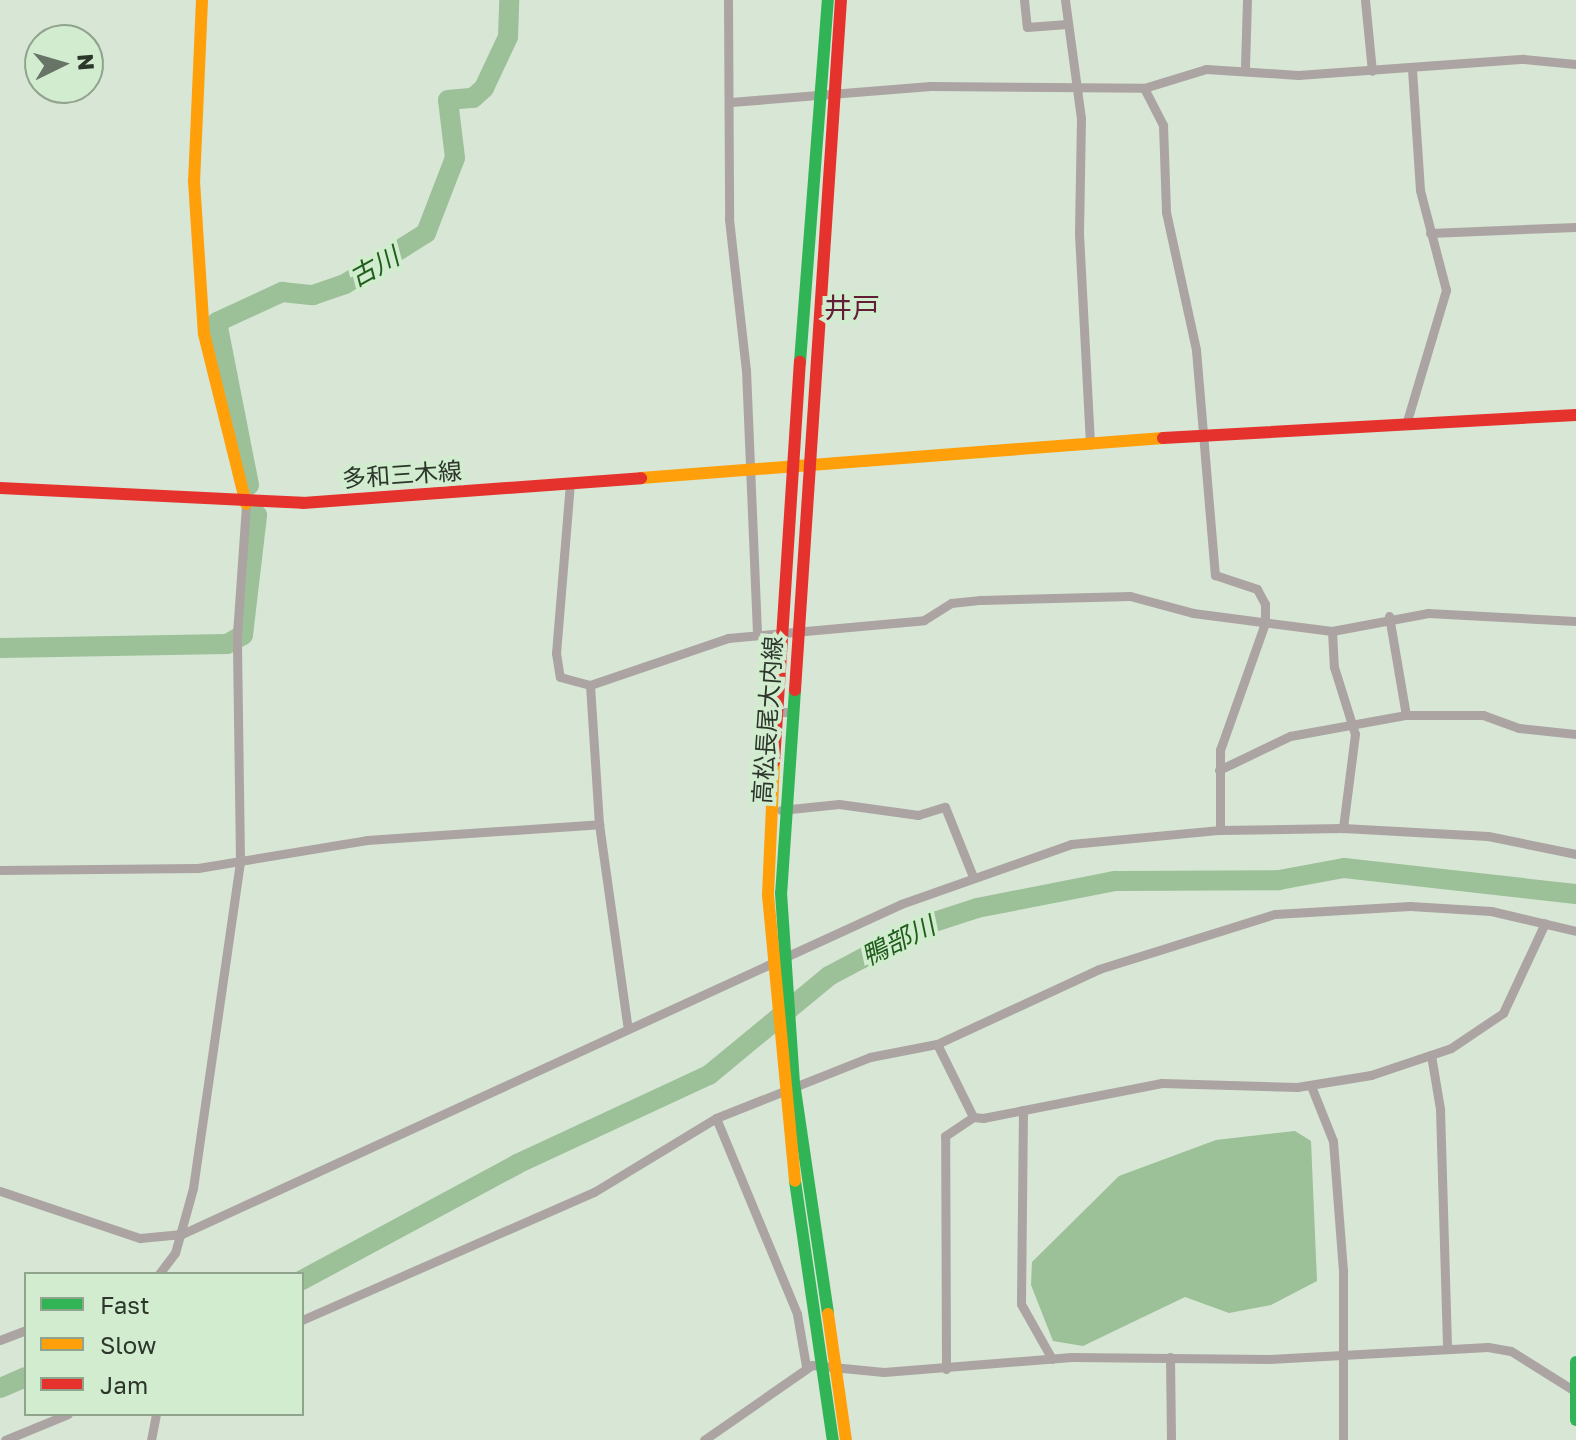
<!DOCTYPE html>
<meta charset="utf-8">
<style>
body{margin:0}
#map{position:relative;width:1576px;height:1440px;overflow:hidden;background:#d7e6d5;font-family:"Golos Text","Noto Sans JP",sans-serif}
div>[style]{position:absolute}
.water>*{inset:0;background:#9cc097}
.river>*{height:20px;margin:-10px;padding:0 10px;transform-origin:10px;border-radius:10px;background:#9cc097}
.street>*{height:9px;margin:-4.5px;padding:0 4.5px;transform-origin:4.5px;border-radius:4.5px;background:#aca4a2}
.fast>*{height:12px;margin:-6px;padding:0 6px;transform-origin:6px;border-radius:6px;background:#30b455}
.slow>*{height:12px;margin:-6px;padding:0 6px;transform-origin:6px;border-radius:6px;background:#ff9f0a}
.jam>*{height:12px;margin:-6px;padding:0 6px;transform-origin:6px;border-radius:6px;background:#e5322d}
span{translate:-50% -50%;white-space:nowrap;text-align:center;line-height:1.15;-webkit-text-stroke:8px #d2eccf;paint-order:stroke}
.street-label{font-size:24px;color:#2c362b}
.water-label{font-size:26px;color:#1f5e1b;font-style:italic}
.quarter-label{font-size:28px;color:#621e35}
.legend{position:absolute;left:24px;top:1272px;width:280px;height:144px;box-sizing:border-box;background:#d2eccf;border:2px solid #90a38d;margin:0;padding:10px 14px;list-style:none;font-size:24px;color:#2c362b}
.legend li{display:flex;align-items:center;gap:16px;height:40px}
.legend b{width:40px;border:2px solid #90a38d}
.north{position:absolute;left:24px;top:24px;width:80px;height:80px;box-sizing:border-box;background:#d2eccf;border:2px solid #90a38d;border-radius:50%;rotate:85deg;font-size:22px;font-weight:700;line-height:32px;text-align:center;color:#2c362b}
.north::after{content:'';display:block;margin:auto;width:28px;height:36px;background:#687466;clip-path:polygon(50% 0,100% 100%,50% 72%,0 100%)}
</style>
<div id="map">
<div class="water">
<div style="clip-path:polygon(1295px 1131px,1311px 1141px,1317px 1281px,1271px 1305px,1229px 1313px,1185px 1297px,1083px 1346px,1053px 1341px,1031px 1285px,1032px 1262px,1119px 1176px,1216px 1140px)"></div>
</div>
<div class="river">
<div style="left:249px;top:485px;width:166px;rotate:-101.1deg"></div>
<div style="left:217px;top:322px;width:72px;rotate:-24.8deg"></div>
<div style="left:282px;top:292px;width:31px;rotate:6deg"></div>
<div style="left:313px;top:295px;width:34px;rotate:-19deg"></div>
<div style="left:345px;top:284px;width:96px;rotate:-32.2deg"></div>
<div style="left:426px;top:233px;width:80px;rotate:-68.9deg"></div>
<div style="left:455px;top:158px;width:58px;rotate:-96.9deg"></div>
<div style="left:448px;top:100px;width:25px;rotate:-5deg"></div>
<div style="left:473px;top:98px;width:15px;rotate:-42deg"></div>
<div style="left:484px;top:88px;width:56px;rotate:-64.8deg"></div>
<div style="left:508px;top:37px;width:37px;rotate:-88deg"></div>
<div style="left:0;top:648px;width:227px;rotate:-1deg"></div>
<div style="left:227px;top:644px;width:18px;rotate:-29deg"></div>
<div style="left:243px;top:635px;width:121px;rotate:-83.3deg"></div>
<div style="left:302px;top:1280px;width:244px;rotate:-28.3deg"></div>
<div style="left:517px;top:1164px;width:212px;rotate:-24.9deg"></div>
<div style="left:709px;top:1075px;width:156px;rotate:-39.5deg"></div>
<div style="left:829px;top:976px;width:109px;rotate:-28deg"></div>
<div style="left:925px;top:925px;width:55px;rotate:-18.1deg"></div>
<div style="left:977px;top:908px;width:141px;rotate:-11.1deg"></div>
<div style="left:1115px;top:881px;width:164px;rotate:-0.3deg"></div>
<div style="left:1279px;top:880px;width:66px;rotate:-10.5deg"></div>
<div style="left:1344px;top:868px;width:233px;rotate:6.4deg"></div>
<div style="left:0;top:1388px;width:28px;rotate:-23deg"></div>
</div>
<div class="street">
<div style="left:728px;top:0;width:219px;rotate:89.7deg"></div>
<div style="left:729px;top:219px;width:152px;rotate:83.6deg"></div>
<div style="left:746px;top:370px;width:265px;rotate:87.6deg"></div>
<div style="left:1024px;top:0;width:27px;rotate:84deg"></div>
<div style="left:1027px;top:27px;width:40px;rotate:-4.3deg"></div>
<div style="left:1065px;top:0;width:119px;rotate:82.3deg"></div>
<div style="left:1081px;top:118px;width:116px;rotate:91deg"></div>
<div style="left:1079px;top:234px;width:211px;rotate:87deg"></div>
<div style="left:1365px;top:0;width:71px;rotate:84.4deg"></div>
<div style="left:1245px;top:67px;width:67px;rotate:-88.3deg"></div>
<div style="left:1144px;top:88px;width:42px;rotate:62.8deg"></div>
<div style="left:1163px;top:125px;width:87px;rotate:88deg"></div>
<div style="left:1166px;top:212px;width:141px;rotate:77.7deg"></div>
<div style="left:1196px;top:350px;width:226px;rotate:85.2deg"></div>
<div style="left:1215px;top:575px;width:44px;rotate:18.4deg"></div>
<div style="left:1257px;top:589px;width:17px;rotate:62deg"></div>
<div style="left:1265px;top:604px;width:19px;rotate:90deg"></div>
<div style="left:1265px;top:623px;width:135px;rotate:109.5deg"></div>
<div style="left:1220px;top:750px;width:80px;rotate:90deg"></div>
<div style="left:731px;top:102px;width:200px;rotate:-4.6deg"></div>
<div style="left:930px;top:86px;width:214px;rotate:0.5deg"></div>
<div style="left:1144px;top:88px;width:65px;rotate:-17deg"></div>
<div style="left:1206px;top:69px;width:92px;rotate:3.7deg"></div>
<div style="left:1298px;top:75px;width:226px;rotate:-4.1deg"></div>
<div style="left:1523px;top:59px;width:53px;rotate:5.4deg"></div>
<div style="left:1430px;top:233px;width:146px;rotate:-2.4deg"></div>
<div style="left:1407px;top:421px;width:137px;rotate:-73.4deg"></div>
<div style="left:1446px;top:290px;width:103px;rotate:-104.6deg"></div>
<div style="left:1420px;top:190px;width:119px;rotate:-93.8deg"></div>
<div style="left:570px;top:483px;width:171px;rotate:94.7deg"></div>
<div style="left:556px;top:653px;width:24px;rotate:81deg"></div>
<div style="left:560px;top:677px;width:31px;rotate:15deg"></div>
<div style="left:590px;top:685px;width:146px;rotate:-18.8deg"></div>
<div style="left:728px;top:638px;width:197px;rotate:-5.2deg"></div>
<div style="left:924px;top:620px;width:32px;rotate:-32deg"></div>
<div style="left:951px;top:603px;width:30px;rotate:-6deg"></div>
<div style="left:981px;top:600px;width:149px;rotate:-1.5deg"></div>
<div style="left:1130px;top:596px;width:65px;rotate:15.1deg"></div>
<div style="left:1193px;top:613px;width:140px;rotate:7.4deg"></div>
<div style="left:1332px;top:631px;width:98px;rotate:-10.6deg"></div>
<div style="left:1428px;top:613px;width:148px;rotate:3.1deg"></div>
<div style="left:1389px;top:616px;width:100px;rotate:80.3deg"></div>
<div style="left:1332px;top:631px;width:36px;rotate:87deg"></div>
<div style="left:1334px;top:667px;width:70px;rotate:72.6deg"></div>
<div style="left:1355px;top:734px;width:95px;rotate:97.3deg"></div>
<div style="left:590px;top:685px;width:139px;rotate:86.3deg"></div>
<div style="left:599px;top:824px;width:202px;rotate:82deg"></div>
<div style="left:766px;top:711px;width:22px;rotate:3deg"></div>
<div style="left:1219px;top:770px;width:79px;rotate:-25.6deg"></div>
<div style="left:1290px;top:736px;width:118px;rotate:-10.3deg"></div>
<div style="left:1406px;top:715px;width:77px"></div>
<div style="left:1483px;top:715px;width:38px;rotate:20deg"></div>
<div style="left:1519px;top:728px;width:57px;rotate:6deg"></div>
<div style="left:781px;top:810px;width:58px;rotate:-5.9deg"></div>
<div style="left:839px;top:804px;width:80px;rotate:7.9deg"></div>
<div style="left:918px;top:815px;width:28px;rotate:-17deg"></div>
<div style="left:945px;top:807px;width:72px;rotate:68.1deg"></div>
<div style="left:0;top:870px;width:198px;rotate:-0.6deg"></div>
<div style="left:198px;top:868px;width:171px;rotate:-9.4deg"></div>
<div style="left:367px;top:840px;width:233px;rotate:-3.9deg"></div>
<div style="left:937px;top:1044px;width:81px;rotate:63.7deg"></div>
<div style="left:973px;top:1117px;width:10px;rotate:6deg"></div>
<div style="left:983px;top:1118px;width:182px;rotate:-11.1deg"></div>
<div style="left:1162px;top:1083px;width:135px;rotate:1.7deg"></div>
<div style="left:1297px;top:1087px;width:75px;rotate:-9.2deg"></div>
<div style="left:1371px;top:1075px;width:84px;rotate:-18.6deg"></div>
<div style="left:1451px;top:1048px;width:63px;rotate:-33.9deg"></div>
<div style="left:1503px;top:1013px;width:99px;rotate:-65deg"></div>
<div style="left:1431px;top:1055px;width:55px;rotate:80.5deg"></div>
<div style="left:1440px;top:1109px;width:239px;rotate:88.3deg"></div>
<div style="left:1311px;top:1086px;width:59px;rotate:68.2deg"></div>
<div style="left:1333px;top:1141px;width:129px;rotate:85.6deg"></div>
<div style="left:1343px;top:1270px;width:170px;rotate:90deg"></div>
<div style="left:1023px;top:1110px;width:194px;rotate:90.6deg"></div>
<div style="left:1021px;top:1304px;width:63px;rotate:60.6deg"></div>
<div style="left:716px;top:1118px;width:212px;rotate:67.5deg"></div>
<div style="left:797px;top:1314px;width:53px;rotate:80.2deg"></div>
<div style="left:0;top:1191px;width:148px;rotate:18.6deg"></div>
<div style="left:140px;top:1238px;width:42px;rotate:-5.4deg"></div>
<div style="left:182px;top:1234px;width:791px;rotate:-24.65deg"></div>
<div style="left:901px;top:904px;width:180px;rotate:-19.4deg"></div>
<div style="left:1071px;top:844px;width:150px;rotate:-5.4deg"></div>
<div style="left:1220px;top:830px;width:123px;rotate:-0.9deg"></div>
<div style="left:1343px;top:828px;width:145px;rotate:3.2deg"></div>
<div style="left:1488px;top:836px;width:90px;rotate:11.6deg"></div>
<div style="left:159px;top:1274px;width:26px;rotate:-53deg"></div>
<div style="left:175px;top:1253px;width:67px;rotate:-74.5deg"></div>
<div style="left:193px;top:1188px;width:331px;rotate:-81.8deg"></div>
<div style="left:240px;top:860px;width:226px;rotate:-90.8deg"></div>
<div style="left:237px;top:634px;width:130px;rotate:-86deg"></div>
<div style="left:302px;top:1320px;width:319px;rotate:-23.7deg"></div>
<div style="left:594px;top:1192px;width:143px;rotate:-31.2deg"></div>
<div style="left:716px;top:1118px;width:166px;rotate:-21.6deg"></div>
<div style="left:870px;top:1057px;width:68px;rotate:-11deg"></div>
<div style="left:937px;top:1044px;width:179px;rotate:-24.8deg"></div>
<div style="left:1099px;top:969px;width:184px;rotate:-17.4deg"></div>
<div style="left:1275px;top:914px;width:135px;rotate:-3.4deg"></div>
<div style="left:1410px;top:906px;width:81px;rotate:3.5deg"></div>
<div style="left:1491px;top:911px;width:87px;rotate:13.2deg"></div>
<div style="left:0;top:1340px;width:28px;rotate:-21deg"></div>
<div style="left:1170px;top:1357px;width:83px;rotate:89.3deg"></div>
<div style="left:946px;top:1369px;width:233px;rotate:-90.2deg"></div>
<div style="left:945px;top:1136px;width:34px;rotate:-34deg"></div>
<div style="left:5px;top:1440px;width:68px;rotate:-22.4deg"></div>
<div style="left:151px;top:1440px;width:26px;rotate:-79deg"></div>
<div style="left:704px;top:1440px;width:131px;rotate:-34.8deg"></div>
<div style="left:812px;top:1365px;width:72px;rotate:5.6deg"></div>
<div style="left:884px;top:1372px;width:188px;rotate:-4.6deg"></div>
<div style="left:1071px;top:1357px;width:197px;rotate:0.6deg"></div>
<div style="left:1268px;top:1359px;width:220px;rotate:-3.1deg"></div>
<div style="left:1488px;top:1347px;width:23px;rotate:10deg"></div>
<div style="left:1511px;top:1351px;width:77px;rotate:32.2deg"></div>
</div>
<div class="fast">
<div style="left:800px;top:362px;width:363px;rotate:-85.6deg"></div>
<div style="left:795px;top:690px;width:203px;rotate:93.9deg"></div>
<div style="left:781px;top:893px;width:190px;rotate:86.1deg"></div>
<div style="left:794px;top:1083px;width:233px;rotate:81.6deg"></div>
<div style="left:795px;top:1181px;width:262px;rotate:81.7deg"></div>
<div style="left:1576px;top:1362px;width:58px;rotate:90deg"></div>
</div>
<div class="slow">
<div style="left:202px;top:0;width:181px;rotate:92.5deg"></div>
<div style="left:194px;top:181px;width:153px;rotate:86.3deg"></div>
<div style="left:204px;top:334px;width:175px;rotate:76.1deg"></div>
<div style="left:641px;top:478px;width:524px;rotate:-4.38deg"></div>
<div style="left:774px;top:762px;width:133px;rotate:92.6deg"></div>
<div style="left:768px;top:895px;width:287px;rotate:84.6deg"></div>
<div style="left:828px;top:1314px;width:127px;rotate:81.9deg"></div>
</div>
<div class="jam">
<div style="left:1163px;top:438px;width:414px;rotate:-3.2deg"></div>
<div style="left:0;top:488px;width:303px;rotate:2.8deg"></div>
<div style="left:303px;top:503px;width:339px;rotate:-4.2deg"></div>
<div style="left:795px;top:690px;width:692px;rotate:-86.19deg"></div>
<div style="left:774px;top:762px;width:401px;rotate:-86.3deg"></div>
</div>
<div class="street-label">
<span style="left:402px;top:474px;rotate:-4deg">多和三木線</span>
<span style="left:767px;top:720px;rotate:-86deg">高松長尾大内線</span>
</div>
<div class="water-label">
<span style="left:374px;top:267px;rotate:-29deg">古川</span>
<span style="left:898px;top:941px;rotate:-26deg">鴨部川</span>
</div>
<div class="quarter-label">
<span style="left:852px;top:308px">井戸</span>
</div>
<ul class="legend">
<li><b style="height:10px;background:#30b455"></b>Fast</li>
<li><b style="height:10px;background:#ff9f0a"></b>Slow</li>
<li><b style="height:10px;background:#e5322d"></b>Jam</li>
</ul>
<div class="north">N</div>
</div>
